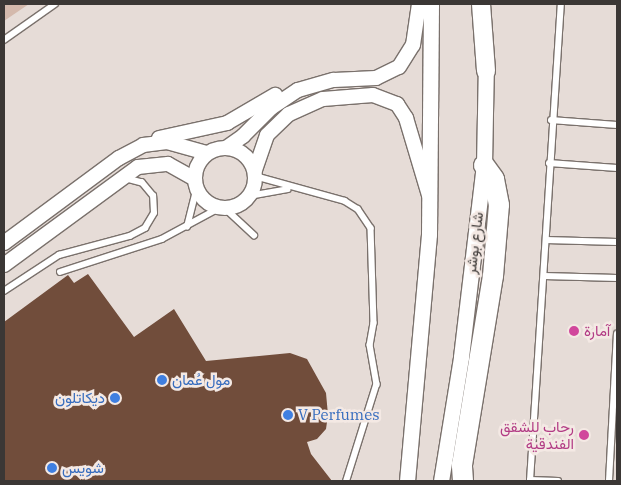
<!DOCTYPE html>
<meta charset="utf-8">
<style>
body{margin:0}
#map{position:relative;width:621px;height:485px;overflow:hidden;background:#e6dcd7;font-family:"IBM Plex Serif",Vazirmatn,serif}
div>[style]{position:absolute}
.green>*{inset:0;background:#d4b9ac}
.building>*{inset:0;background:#714d3b}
.roads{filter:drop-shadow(1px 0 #7a716c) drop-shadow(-1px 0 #7a716c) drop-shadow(0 1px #7a716c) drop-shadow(0 -1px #7a716c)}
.service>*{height:5.5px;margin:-2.75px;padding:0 2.75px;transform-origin:2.75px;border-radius:2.75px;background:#fff}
.tertiary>*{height:14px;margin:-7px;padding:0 7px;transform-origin:7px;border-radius:7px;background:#fff}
.tertiary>.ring{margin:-7px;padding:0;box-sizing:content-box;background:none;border:14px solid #fff;border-radius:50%}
.secondary>*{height:15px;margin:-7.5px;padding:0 7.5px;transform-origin:7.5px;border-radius:7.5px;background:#fff}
.primary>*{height:18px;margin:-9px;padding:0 9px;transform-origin:9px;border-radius:9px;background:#fff}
.motorway>*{height:20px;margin:-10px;padding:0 10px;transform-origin:10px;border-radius:10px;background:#fff}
.dots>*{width:14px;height:14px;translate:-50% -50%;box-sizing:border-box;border:2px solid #f4e9e4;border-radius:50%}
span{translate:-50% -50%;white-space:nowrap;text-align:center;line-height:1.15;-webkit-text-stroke:5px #f4e9e4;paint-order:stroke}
.street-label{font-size:15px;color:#3b3735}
.hotel-label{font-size:15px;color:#b23c85}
.left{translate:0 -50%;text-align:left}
.right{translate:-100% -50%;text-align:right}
.shop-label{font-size:15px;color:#366cbe}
.frame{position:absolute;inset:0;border:5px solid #3b3735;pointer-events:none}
</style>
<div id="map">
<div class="green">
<div style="clip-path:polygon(4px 4px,29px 4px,4px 21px)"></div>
</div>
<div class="building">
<div style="clip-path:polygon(88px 274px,134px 337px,174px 309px,206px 361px,290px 353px,307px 359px,326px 393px,328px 415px,326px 429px,317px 439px,307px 442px,311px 454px,332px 481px,4px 481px,4px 322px,68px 275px,74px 283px)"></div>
</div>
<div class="roads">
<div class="service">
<div style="left:4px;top:40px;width:62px;rotate:-35.2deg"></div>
<div style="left:551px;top:120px;width:66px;rotate:4.3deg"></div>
<div style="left:549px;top:163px;width:68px;rotate:4.2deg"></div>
<div style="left:255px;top:176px;width:93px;rotate:15.5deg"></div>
<div style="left:345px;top:201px;width:15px;rotate:32deg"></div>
<div style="left:358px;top:209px;width:23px;rotate:56deg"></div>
<div style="left:371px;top:228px;width:95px;rotate:88.2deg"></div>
<div style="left:374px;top:323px;width:22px;rotate:100deg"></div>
<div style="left:370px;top:345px;width:40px;rotate:80deg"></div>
<div style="left:377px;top:384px;width:101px;rotate:107.4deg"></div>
<div style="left:249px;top:196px;width:39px;rotate:-10deg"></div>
<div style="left:225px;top:208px;width:40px;rotate:43deg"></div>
<div style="left:187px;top:227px;width:41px;rotate:-76deg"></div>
<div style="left:546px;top:240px;width:71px;rotate:1.6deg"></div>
<div style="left:60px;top:272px;width:107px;rotate:-17.9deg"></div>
<div style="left:162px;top:239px;width:67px;rotate:-28.5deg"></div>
<div style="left:544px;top:276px;width:73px;rotate:1.6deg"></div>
<div style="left:4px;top:291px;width:66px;rotate:-33.2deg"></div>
<div style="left:59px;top:255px;width:73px;rotate:-15deg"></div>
<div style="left:130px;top:236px;width:17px;rotate:-28deg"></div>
<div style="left:145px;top:228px;width:17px;rotate:-59deg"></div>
<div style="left:154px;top:213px;width:17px;rotate:-93deg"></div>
<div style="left:153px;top:196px;width:17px;rotate:-130deg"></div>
<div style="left:142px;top:183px;width:16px;rotate:-165deg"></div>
<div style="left:530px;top:480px;width:28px;rotate:2deg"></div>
<div style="left:530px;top:481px;width:478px;rotate:-86.3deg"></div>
<div style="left:609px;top:481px;width:147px;rotate:-86.9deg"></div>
</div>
<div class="tertiary">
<div style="left:159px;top:138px;width:70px;rotate:-12.4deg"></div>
<div style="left:227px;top:123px;width:56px;rotate:-30.3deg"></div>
<div style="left:226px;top:148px;width:21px;rotate:-35deg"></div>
<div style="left:243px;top:136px;width:40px;rotate:-45deg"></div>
<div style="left:271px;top:108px;width:32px;rotate:-34deg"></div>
<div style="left:298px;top:90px;width:37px;rotate:-16deg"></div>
<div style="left:334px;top:80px;width:42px;rotate:-2.7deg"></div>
<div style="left:376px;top:78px;width:25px;rotate:-26deg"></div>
<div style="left:399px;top:67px;width:26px;rotate:-58deg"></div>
<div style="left:413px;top:45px;width:41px;rotate:-81.7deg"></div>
<div class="ring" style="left:195px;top:148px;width:46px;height:46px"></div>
<div style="left:255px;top:170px;width:37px;rotate:-71deg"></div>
<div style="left:267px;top:135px;width:30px;rotate:-44deg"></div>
<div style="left:289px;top:114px;width:37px;rotate:-24deg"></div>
<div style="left:323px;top:99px;width:50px;rotate:-4.6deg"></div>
<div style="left:373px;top:95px;width:26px;rotate:21deg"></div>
<div style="left:397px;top:104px;width:17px;rotate:57deg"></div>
<div style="left:406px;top:118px;width:80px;rotate:73.4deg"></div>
<div style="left:4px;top:243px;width:143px;rotate:-36.5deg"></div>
<div style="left:119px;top:158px;width:27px;rotate:-28deg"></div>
<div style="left:143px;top:145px;width:24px;rotate:-7deg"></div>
<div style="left:167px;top:142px;width:41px;rotate:15.4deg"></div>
<div style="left:4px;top:265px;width:166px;rotate:-36.2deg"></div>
<div style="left:138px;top:167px;width:30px;rotate:-6deg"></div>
<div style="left:168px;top:164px;width:31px;rotate:29deg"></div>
</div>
<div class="secondary">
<div style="left:407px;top:481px;width:248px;rotate:-84.9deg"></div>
<div style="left:429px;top:234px;width:230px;rotate:-89.5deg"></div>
<div style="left:441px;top:481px;width:126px;rotate:-80.8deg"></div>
<div style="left:461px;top:357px;width:193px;rotate:-83.2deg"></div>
<div style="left:484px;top:165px;width:104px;rotate:-88.9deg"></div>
</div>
<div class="primary">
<div style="left:481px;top:4px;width:67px;rotate:85.7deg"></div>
</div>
<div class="motorway">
<div style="left:463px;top:481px;width:16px;rotate:-94deg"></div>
<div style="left:462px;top:465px;width:192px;rotate:-80.7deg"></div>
<div style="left:493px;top:276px;width:71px;rotate:-85.2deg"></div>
<div style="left:499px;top:205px;width:26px;rotate:-101deg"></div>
<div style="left:494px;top:179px;width:17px;rotate:-126deg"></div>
</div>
</div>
<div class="dots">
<div style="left:574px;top:331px;background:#d1479c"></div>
<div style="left:162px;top:380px;background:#3f7fe0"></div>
<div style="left:115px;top:398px;background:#3f7fe0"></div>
<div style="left:288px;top:415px;background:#3f7fe0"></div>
<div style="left:584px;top:435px;background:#d1479c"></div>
<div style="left:52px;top:468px;background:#3f7fe0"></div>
</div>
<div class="street-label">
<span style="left:474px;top:243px;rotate:-83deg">شارع بوشر</span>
</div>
<div class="hotel-label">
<span class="left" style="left:584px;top:331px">آمارة</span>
<span class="right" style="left:574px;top:435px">رحاب للشقق<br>الفندقية</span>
</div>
<div class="shop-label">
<span class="left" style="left:172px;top:380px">مول عُمان</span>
<span class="right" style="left:105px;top:398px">ديكاتلون</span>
<span class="left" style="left:298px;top:415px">V Perfumes</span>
<span class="left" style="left:62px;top:468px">شويس</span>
</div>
<div class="frame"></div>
</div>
